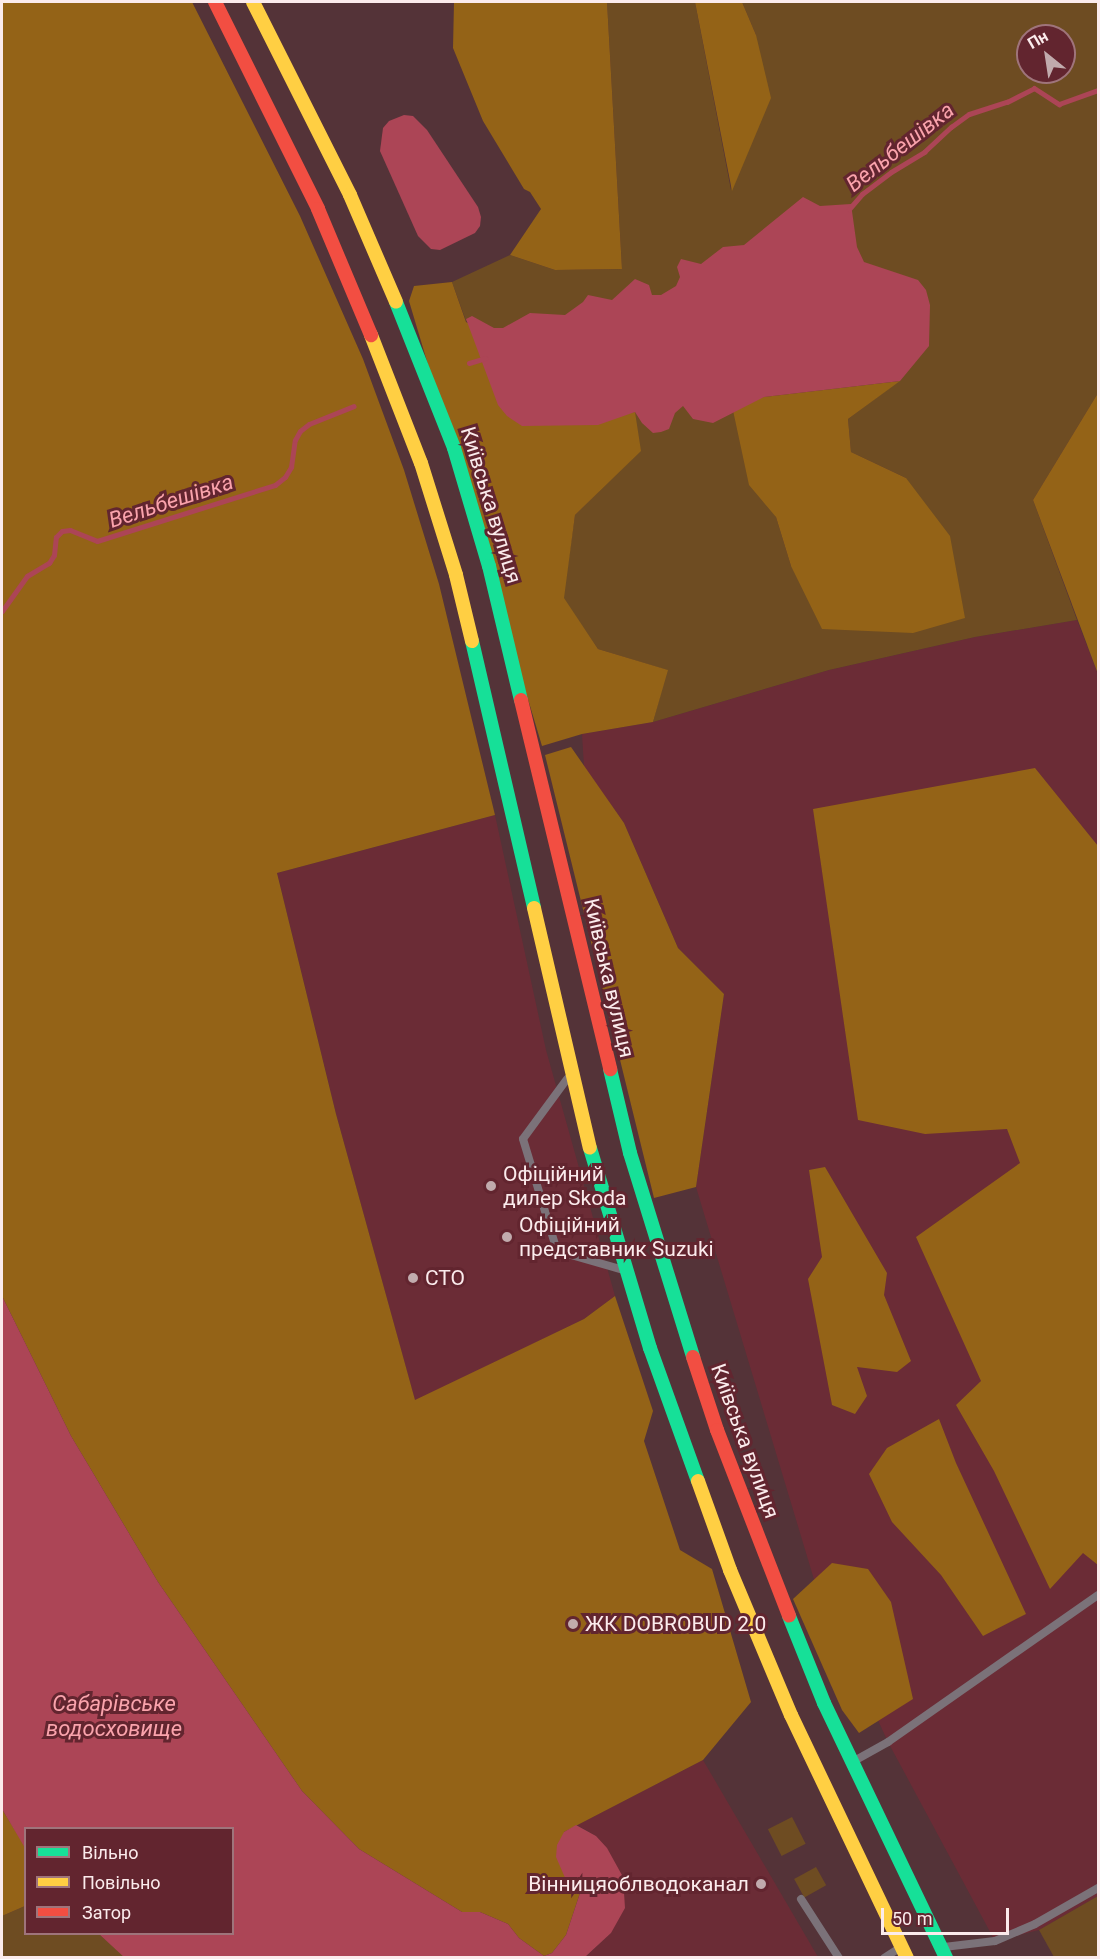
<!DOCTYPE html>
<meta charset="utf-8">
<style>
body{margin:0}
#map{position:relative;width:1100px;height:1959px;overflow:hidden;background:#543338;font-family:Roboto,sans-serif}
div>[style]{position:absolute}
.built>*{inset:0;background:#6b2c36}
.green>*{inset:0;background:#6e4c22;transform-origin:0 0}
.forest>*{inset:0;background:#946317}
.water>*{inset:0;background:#ac4556}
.stream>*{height:5px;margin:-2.5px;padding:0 2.5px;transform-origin:2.5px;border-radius:2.5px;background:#ac4556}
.lane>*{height:8px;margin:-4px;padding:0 4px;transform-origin:4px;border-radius:4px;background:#7b7279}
.fast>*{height:14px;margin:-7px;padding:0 7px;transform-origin:7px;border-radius:7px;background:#16e098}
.slow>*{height:14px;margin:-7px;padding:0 7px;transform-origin:7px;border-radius:7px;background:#ffcf43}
.jam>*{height:14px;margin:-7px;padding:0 7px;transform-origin:7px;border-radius:7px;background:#f24e42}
.dots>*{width:16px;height:16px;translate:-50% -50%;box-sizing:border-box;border:3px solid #62252f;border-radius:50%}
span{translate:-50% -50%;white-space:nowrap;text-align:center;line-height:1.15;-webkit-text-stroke:6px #62252f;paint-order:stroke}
.street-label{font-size:21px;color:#fbebec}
.poi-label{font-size:21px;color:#fbebec}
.left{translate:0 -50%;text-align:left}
.right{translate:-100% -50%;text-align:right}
.water-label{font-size:22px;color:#faa3ac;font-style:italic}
.frame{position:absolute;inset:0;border:3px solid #fbebec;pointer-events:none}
.legend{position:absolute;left:24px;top:1827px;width:210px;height:108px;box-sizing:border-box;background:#62252f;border:2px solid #9f747b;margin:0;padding:8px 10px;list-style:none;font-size:18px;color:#fbebec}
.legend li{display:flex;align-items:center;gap:12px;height:30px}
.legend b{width:30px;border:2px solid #9f747b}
.north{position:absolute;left:1016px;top:24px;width:60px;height:60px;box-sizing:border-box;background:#62252f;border:2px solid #9f747b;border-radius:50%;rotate:330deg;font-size:16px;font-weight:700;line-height:24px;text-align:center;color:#fbebec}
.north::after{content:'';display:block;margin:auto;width:21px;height:27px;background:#c1abad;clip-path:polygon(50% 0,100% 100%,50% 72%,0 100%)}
.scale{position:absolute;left:881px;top:1908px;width:128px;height:27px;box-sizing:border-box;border:3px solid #fbebec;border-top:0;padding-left:8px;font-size:18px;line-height:21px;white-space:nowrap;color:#fbebec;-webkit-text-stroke:4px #62252f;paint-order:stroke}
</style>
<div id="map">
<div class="built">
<div style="clip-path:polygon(1077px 620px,1098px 674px,1098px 1896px,1039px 1930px,995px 1941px,888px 1742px,816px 1586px,696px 1187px,724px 994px,678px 948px,624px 823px,584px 767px,582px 734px,653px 722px,829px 670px,975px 637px)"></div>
<div style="clip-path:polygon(495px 815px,546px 1050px,615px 1296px,584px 1319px,415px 1401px,336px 1114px,277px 873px)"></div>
<div style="clip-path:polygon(703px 1760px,818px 1957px,585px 1957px,611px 1933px,596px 1836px,577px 1825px)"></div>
</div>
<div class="green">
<div style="clip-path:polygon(evenodd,607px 2px,695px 2px,731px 190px,756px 35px,742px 2px,1098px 2px,1098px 393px,1033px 500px,1077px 620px,975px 637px,829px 670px,653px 722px,667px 670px,598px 649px,563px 598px,575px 515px,640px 451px,466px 321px,452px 282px,510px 255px,555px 270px,622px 269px,607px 2px,1028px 36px,1064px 36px,1064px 72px,1028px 72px,1028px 36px,607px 2px,899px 381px,848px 419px,851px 452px,906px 478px,791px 566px,776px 517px,732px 401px,899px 381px)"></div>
<div style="left:792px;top:1817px;width:30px;height:27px;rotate:63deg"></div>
<div style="left:816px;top:1867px;width:21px;height:25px;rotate:61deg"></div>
<div style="clip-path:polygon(1098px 1896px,1098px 1957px,1054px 1957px,1039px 1930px)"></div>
<div style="clip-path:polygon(25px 1906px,26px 1934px,99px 1934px,125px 1957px,2px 1957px,2px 1916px)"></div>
</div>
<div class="forest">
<div style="clip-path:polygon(2px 2px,192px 2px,300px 216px,363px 359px,404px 470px,439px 584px,495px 815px,277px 873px,336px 1114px,415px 1400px,584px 1319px,615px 1296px,653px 1411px,644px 1441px,680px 1550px,712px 1569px,751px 1702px,703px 1760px,564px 1832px,566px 1880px,580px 1893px,566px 1935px,552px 1953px,544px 1956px,519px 1938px,508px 1924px,480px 1912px,462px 1912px,359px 1849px,302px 1791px,158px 1582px,71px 1436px,2px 1296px)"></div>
<div style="clip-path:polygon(454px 2px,607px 2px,622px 269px,555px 270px,510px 255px,541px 209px,530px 192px,524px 189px,483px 121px,453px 48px)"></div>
<div style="clip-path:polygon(695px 2px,742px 2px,756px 35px,771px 98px,732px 191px)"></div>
<div style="clip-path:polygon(452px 282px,466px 322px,629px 413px,635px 412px,641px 451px,575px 515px,564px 598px,598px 649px,668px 670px,653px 722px,582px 734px,542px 746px,409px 301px,414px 286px)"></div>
<div style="clip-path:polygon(900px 381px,848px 419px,851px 452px,906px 478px,950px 536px,965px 618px,913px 633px,822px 629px,791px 566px,776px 517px,749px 485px,731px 401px)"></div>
<div style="clip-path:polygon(1098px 393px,1098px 674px,1033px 500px)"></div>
<div style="clip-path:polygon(571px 747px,624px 823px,678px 948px,724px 994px,696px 1187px,654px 1198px,545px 755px)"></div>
<div style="clip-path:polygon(1035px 768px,1098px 846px,1098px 1565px,1083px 1553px,1050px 1589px,994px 1471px,956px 1405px,981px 1381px,916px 1237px,1020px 1163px,1007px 1129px,925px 1134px,858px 1120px,813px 809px)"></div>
<div style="clip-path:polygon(825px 1167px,887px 1273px,884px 1295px,911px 1361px,897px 1372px,857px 1367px,867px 1396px,855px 1414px,832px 1405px,808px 1279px,822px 1257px,809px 1170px)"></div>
<div style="clip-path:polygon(939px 1419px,956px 1463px,1026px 1614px,983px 1636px,941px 1575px,892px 1522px,869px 1474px,887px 1448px)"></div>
<div style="clip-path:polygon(832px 1563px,868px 1569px,891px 1602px,913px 1699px,859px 1733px,842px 1710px,793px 1599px)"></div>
<div style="clip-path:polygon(2px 1809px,26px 1848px,25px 1906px,2px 1916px)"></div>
</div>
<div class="water">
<div style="clip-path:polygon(404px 115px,413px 116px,427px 130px,478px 207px,481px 217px,480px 226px,475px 233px,440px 250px,431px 249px,418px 236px,380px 151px,383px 128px,389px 121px)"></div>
<div style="clip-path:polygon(803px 197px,820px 206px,851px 204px,857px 247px,864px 262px,918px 280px,926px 290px,930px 305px,929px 346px,900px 381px,764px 397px,713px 423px,693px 419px,683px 406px,675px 413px,669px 429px,661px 432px,653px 433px,642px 423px,635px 412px,598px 425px,522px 426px,507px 416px,498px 405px,466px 319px,472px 316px,494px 328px,503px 328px,530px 313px,565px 315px,583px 302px,588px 295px,612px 300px,635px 279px,649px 285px,652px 295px,661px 295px,676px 286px,680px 277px,677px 267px,681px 259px,701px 264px,723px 247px,744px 245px)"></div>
<div style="clip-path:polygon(2px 1296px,71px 1436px,158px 1582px,302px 1791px,359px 1849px,462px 1912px,480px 1912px,508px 1924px,519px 1938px,544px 1956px,552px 1953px,566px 1935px,580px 1893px,566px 1880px,556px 1857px,557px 1845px,564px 1832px,576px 1825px,596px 1836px,607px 1848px,623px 1877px,625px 1908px,611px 1933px,585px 1957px,125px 1958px,99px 1934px,232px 1934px,232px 1828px,26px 1828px,25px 1848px,2px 1809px)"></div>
</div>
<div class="stream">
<div style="left:849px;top:209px;width:20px;rotate:-49deg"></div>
<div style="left:862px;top:194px;width:36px;rotate:-37deg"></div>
<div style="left:891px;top:172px;width:39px;rotate:-31deg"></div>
<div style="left:924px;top:152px;width:37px;rotate:-43deg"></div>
<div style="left:951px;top:127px;width:22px;rotate:-36deg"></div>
<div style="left:969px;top:114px;width:40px;rotate:-18deg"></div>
<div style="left:1007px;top:102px;width:30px;rotate:-27deg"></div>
<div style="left:1034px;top:88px;width:30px;rotate:33deg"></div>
<div style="left:1059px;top:104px;width:41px;rotate:-19.7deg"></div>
<div style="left:469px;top:363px;width:17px;rotate:-17deg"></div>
<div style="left:2px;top:611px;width:43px;rotate:-54.5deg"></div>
<div style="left:27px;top:576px;width:26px;rotate:-31deg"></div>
<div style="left:49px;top:563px;width:9px;rotate:-58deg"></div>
<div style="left:54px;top:555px;width:18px;rotate:-84deg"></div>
<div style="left:56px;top:537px;width:8px;rotate:-45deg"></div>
<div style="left:62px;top:531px;width:8px;rotate:-7deg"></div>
<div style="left:70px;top:530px;width:29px;rotate:22deg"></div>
<div style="left:97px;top:541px;width:187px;rotate:-17.5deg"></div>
<div style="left:275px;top:485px;width:13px;rotate:-39deg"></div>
<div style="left:285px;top:477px;width:12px;rotate:-59deg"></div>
<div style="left:291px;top:467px;width:27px;rotate:-82deg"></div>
<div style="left:295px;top:440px;width:10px;rotate:-61deg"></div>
<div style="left:300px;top:431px;width:11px;rotate:-38deg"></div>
<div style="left:309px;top:424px;width:48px;rotate:-21.8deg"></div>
</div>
<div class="lane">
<div style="left:567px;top:1079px;width:74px;rotate:126.3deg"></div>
<div style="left:523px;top:1139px;width:117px;rotate:73.1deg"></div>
<div style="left:557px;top:1251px;width:66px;rotate:15.9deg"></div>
<div style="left:854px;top:1761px;width:39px;rotate:-29deg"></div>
<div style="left:888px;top:1742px;width:256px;rotate:-35deg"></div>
<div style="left:801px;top:1899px;width:70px;rotate:57.2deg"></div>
<div style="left:944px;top:1947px;width:51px;rotate:-6.7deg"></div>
<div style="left:995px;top:1941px;width:43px;rotate:-23deg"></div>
<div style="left:1035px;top:1924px;width:73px;rotate:-29.7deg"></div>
<div style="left:884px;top:1958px;width:17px;rotate:-33deg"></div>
</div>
<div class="fast">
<div style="left:396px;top:302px;width:157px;rotate:68.3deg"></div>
<div style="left:454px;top:448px;width:123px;rotate:73.5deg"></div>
<div style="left:489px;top:566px;width:138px;rotate:76.6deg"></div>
<div style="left:472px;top:641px;width:274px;rotate:76.9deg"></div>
<div style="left:610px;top:1069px;width:86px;rotate:76.6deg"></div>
<div style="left:630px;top:1153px;width:214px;rotate:72.8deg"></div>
<div style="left:590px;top:1148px;width:209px;rotate:73.3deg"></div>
<div style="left:650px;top:1348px;width:141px;rotate:70.2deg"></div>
<div style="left:789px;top:1616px;width:94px;rotate:68.1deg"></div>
<div style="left:824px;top:1703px;width:283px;rotate:64.4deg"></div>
</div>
<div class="slow">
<div style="left:253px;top:2px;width:216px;rotate:63.3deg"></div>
<div style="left:350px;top:195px;width:116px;rotate:66.7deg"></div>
<div style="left:371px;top:335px;width:137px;rotate:68.7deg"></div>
<div style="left:421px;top:463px;width:117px;rotate:72.6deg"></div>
<div style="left:456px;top:575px;width:68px;rotate:76.4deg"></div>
<div style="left:534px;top:908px;width:246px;rotate:76.9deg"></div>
<div style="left:698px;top:1481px;width:95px;rotate:70.2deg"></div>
<div style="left:730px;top:1570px;width:157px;rotate:67.2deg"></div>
<div style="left:791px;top:1715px;width:269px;rotate:64.5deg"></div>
</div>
<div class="jam">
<div style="left:215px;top:2px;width:231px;rotate:63.5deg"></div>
<div style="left:318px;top:209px;width:137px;rotate:67.2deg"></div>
<div style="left:521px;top:700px;width:380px;rotate:76.4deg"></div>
<div style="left:693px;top:1357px;width:77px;rotate:71.8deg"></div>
<div style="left:717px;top:1430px;width:199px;rotate:68.8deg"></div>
</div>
<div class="dots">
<div style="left:491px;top:1186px;background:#c1abad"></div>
<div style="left:507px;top:1237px;background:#c1abad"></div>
<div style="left:413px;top:1278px;background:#c1abad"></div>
<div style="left:573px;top:1624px;background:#c1abad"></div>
<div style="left:761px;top:1884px;background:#c1abad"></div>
</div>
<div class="street-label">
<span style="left:491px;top:505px;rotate:73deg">Київська вулиця</span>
<span style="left:609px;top:978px;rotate:77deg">Київська вулиця</span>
<span style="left:745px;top:1441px;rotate:70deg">Київська вулиця</span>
</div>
<div class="poi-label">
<span class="left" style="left:503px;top:1186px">Офіційний<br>дилер Skoda</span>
<span class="left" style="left:519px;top:1237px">Офіційний<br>представник Suzuki</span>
<span class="left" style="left:425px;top:1278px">СТО</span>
<span class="left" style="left:585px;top:1624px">ЖК DOBROBUD 2.0</span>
<span class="right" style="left:749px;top:1884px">Вінницяоблводоканал</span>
</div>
<div class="water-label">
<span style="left:900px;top:147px;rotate:-38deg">Вельбешівка</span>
<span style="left:171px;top:501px;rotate:-18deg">Вельбешівка</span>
<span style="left:114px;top:1716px">Сабарівське<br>водосховище</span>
</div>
<div class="frame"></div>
<ul class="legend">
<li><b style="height:8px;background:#16e098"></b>Вільно</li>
<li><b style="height:8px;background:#ffcf43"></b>Повільно</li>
<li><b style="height:8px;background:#f24e42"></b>Затор</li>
</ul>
<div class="north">Пн</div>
<div class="scale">50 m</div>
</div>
